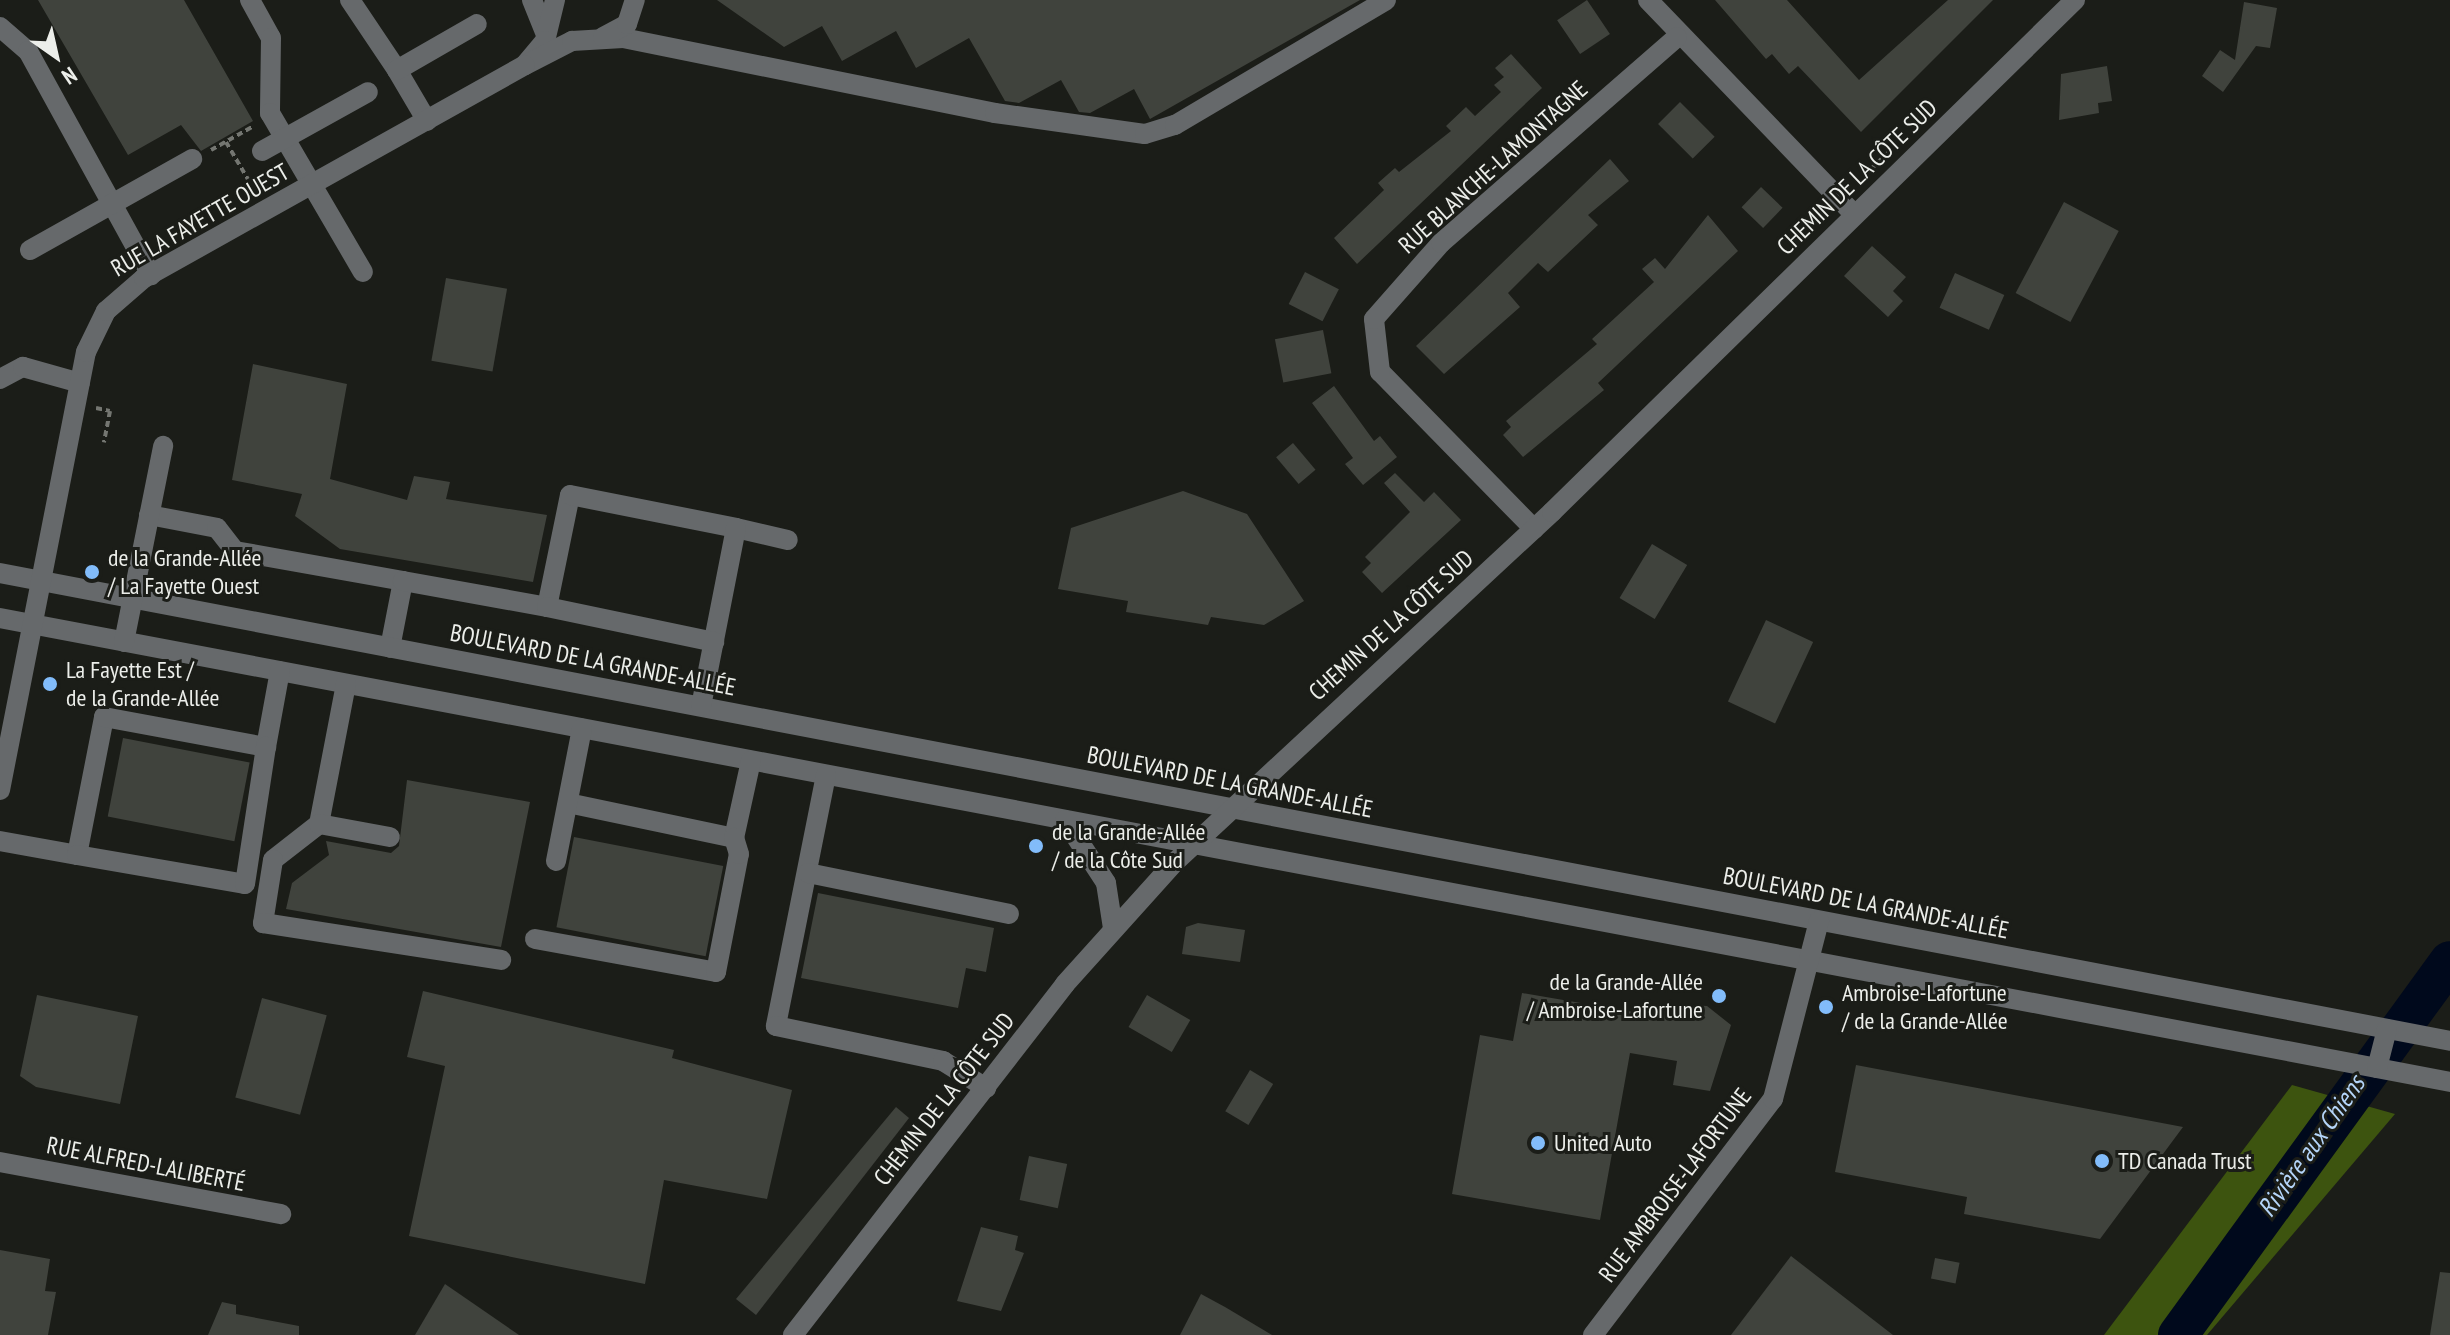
<!DOCTYPE html>
<meta charset="utf-8">
<style>
body{margin:0}
#map{position:relative;width:2450px;height:1335px;overflow:hidden;background:#1b1d18;font-family:"PT Sans Narrow",sans-serif}
div>[style]{position:absolute}
.forest>*{inset:0;background:#3d540f}
.river>*{height:40px;margin:-20px;padding:0 20px;transform-origin:20px;border-radius:20px;background:#00091c}
.building>*{inset:0;background:#40433d;transform-origin:0 0}
.path>*{height:4px;margin-top:-2px;transform-origin:0;background:repeating-linear-gradient(90deg,#747671 0 6px,transparent 0 10px)}
.minor>*{height:20px;margin:-10px;padding:0 10px;transform-origin:10px;border-radius:10px;background:#66696b}
.dots>*{width:22px;height:22px;translate:-50% -50%;box-sizing:border-box;border:4px solid #1b1d18;border-radius:50%}
span{translate:-50% -50%;white-space:nowrap;text-align:center;line-height:1.15;-webkit-text-stroke:6px #1b1d18;paint-order:stroke}
.street-label{font-size:24px;color:#eceeea}
.poi-label{font-size:24px;color:#eceeea}
.left{translate:0 -50%;text-align:left}
.right{translate:-100% -50%;text-align:right}
.water-label{font-size:26px;color:#b5d5f9;font-style:italic}
.north{position:absolute;left:16px;top:16px;width:80px;height:80px;-webkit-text-stroke:6px #1b1d18;paint-order:stroke;rotate:146deg;font-size:22px;font-weight:700;line-height:32px;text-align:center;color:#eceeea}
.north::after{content:'';display:block;margin:auto;width:28px;height:36px;background:#eceeea;clip-path:polygon(50% 0,100% 100%,50% 72%,0 100%)}
</style>
<div id="map">
<div class="forest">
<div style="clip-path:polygon(2292px 1085px,2395px 1114px,2207px 1335px,2104px 1335px)"></div>
</div>
<div class="river">
<div style="left:2178px;top:1335px;width:462px;rotate:-54deg"></div>
</div>
<div class="building">
<div style="clip-path:polygon(38px 0,184px 0,253px 121px,201px 151px,181px 125px,128px 155px)"></div>
<div style="clip-path:polygon(717px 0,1360px 0,1150px 119px,1134px 89px,1090px 113px,1079px 112px,1061px 80px,1019px 103px,1005px 101px,969px 38px,916px 68px,896px 31px,842px 61px,822px 26px,784px 47px)"></div>
<div style="left:1587px;top:0;width:41px;height:36px;rotate:56deg"></div>
<div style="clip-path:polygon(1715px 0,1787px 0,1859px 80px,1948px 0,1993px 0,1861px 132px,1798px 66px,1789px 74px,1772px 54px,1766px 59px)"></div>
<div style="clip-path:polygon(2244px 2px,2277px 8px,2270px 48px,2256px 46px,2223px 92px,2202px 76px,2220px 50px,2235px 60px)"></div>
<div style="clip-path:polygon(1511px 54px,1542px 88px,1357px 264px,1334px 238px,1384px 190px,1378px 183px,1395px 168px,1399px 172px,1451px 131px,1446px 126px,1466px 107px,1475px 116px,1501px 92px,1494px 85px,1504px 77px,1495px 68px)"></div>
<div style="clip-path:polygon(2107px 66px,2112px 101px,2098px 103px,2099px 113px,2059px 120px,2061px 74px)"></div>
<div style="left:1680px;top:102px;width:49px;height:31px;rotate:45deg"></div>
<div style="clip-path:polygon(1610px 159px,1629px 181px,1588px 215px,1598px 225px,1548px 272px,1538px 263px,1508px 293px,1520px 307px,1444px 374px,1416px 346px)"></div>
<div style="left:1761px;top:187px;width:30px;height:28px;rotate:44deg"></div>
<div style="left:2064px;top:202px;width:62px;height:103px;rotate:28deg"></div>
<div style="clip-path:polygon(1708px 215px,1738px 251px,1598px 383px,1604px 390px,1523px 457px,1503px 435px,1511px 427px,1506px 421px,1597px 344px,1592px 339px,1654px 282px,1642px 269px,1655px 258px,1665px 269px)"></div>
<div style="clip-path:polygon(1872px 246px,1906px 277px,1893px 291px,1903px 301px,1888px 317px,1844px 276px)"></div>
<div style="left:1305px;top:272px;width:38px;height:36px;rotate:27deg"></div>
<div style="left:1955px;top:273px;width:54px;height:38px;rotate:24deg"></div>
<div style="left:446px;top:278px;width:62px;height:84px;rotate:10deg"></div>
<div style="left:1323px;top:330px;width:44px;height:49px;rotate:79deg"></div>
<div style="clip-path:polygon(253px 364px,347px 384px,330px 479px,407px 500px,414px 476px,450px 482px,446px 499px,547px 515px,533px 582px,340px 549px,295px 516px,302px 494px,232px 480px)"></div>
<div style="clip-path:polygon(1334px 386px,1374px 441px,1380px 436px,1397px 457px,1363px 485px,1345px 464px,1353px 458px,1312px 403px)"></div>
<div style="left:1293px;top:443px;width:35px;height:22px;rotate:50deg"></div>
<div style="clip-path:polygon(1395px 473px,1424px 502px,1434px 492px,1461px 520px,1382px 593px,1362px 572px,1371px 563px,1365px 557px,1410px 512px,1384px 483px)"></div>
<div style="clip-path:polygon(1183px 491px,1247px 514px,1304px 601px,1264px 625px,1211px 617px,1208px 625px,1126px 612px,1128px 601px,1058px 589px,1071px 528px)"></div>
<div style="left:1652px;top:544px;width:41px;height:63px;rotate:31deg"></div>
<div style="left:1766px;top:620px;width:52px;height:90px;rotate:25deg"></div>
<div style="left:123px;top:738px;width:129px;height:80px;rotate:11deg"></div>
<div style="clip-path:polygon(407px 780px,530px 802px,501px 947px,286px 909px,292px 883px,329px 855px,326px 841px,391px 853px,399px 846px)"></div>
<div style="left:574px;top:837px;width:152px;height:92px;rotate:11deg"></div>
<div style="clip-path:polygon(818px 893px,994px 928px,986px 972px,966px 968px,958px 1008px,801px 978px)"></div>
<div style="clip-path:polygon(1198px 923px,1245px 930px,1240px 962px,1182px 954px,1186px 927px)"></div>
<div style="clip-path:polygon(423px 991px,674px 1050px,672px 1058px,792px 1090px,767px 1199px,664px 1180px,645px 1284px,409px 1236px,445px 1066px,407px 1057px)"></div>
<div style="clip-path:polygon(1522px 993px,1645px 1014px,1672px 1004px,1707px 1006px,1731px 1025px,1710px 1091px,1673px 1085px,1677px 1061px,1630px 1053px,1600px 1220px,1452px 1194px,1480px 1035px,1513px 1041px)"></div>
<div style="clip-path:polygon(37px 995px,138px 1016px,120px 1104px,36px 1087px,20px 1076px)"></div>
<div style="left:1147px;top:995px;width:50px;height:37px;rotate:30deg"></div>
<div style="left:262px;top:998px;width:67px;height:103px;rotate:15deg"></div>
<div style="clip-path:polygon(1856px 1065px,1988px 1090px,2183px 1127px,2100px 1239px,1964px 1214px,1967px 1197px,1835px 1172px)"></div>
<div style="left:1250px;top:1070px;width:27px;height:48px;rotate:31deg"></div>
<div style="clip-path:polygon(896px 1107px,909px 1118px,756px 1315px,736px 1299px)"></div>
<div style="left:1029px;top:1156px;width:39px;height:45px;rotate:12deg"></div>
<div style="clip-path:polygon(981px 1227px,1018px 1236px,1015px 1250px,1024px 1253px,1001px 1311px,957px 1301px)"></div>
<div style="clip-path:polygon(0 1250px,50px 1259px,45px 1291px,56px 1292px,48px 1335px,0 1335px)"></div>
<div style="clip-path:polygon(1791px 1256px,1893px 1335px,1731px 1335px)"></div>
<div style="left:1935px;top:1258px;width:25px;height:21px;rotate:11deg"></div>
<div style="clip-path:polygon(2440px 1272px,2450px 1273px,2450px 1335px,2430px 1335px)"></div>
<div style="clip-path:polygon(445px 1284px,519px 1335px,415px 1335px)"></div>
<div style="clip-path:polygon(1201px 1294px,1225px 1307px,1272px 1335px,1180px 1335px)"></div>
<div style="clip-path:polygon(222px 1302px,236px 1305px,236px 1314px,299px 1326px,299px 1335px,208px 1335px)"></div>
</div>
<div class="path">
<div style="left:226px;top:142px;width:59px;rotate:59.5deg"></div>
<div style="left:211px;top:150px;width:49px;rotate:-29.2deg"></div>
<div style="left:1871px;top:169px;width:33px;rotate:-44deg"></div>
<div style="left:96px;top:408px;width:14px;rotate:12deg"></div>
<div style="left:110px;top:411px;width:32px;rotate:101deg"></div>
<div style="left:1111px;top:854px;width:39px;rotate:9deg"></div>
</div>
<div class="minor">
<div style="left:250px;top:0;width:43px;rotate:61.1deg"></div>
<div style="left:271px;top:38px;width:75px;rotate:90.8deg"></div>
<div style="left:270px;top:113px;width:184px;rotate:59.7deg"></div>
<div style="left:350px;top:0;width:84px;rotate:56.1deg"></div>
<div style="left:532px;top:0;width:35px;rotate:68deg"></div>
<div style="left:555px;top:0;width:42px;rotate:103.7deg"></div>
<div style="left:545px;top:41px;width:31px;rotate:130deg"></div>
<div style="left:525px;top:65px;width:53px;rotate:-27.1deg"></div>
<div style="left:572px;top:41px;width:51px;rotate:-3.4deg"></div>
<div style="left:623px;top:38px;width:379px;rotate:11.4deg"></div>
<div style="left:995px;top:113px;width:151px;rotate:8deg"></div>
<div style="left:1145px;top:134px;width:31px;rotate:-17deg"></div>
<div style="left:1175px;top:125px;width:245px;rotate:-30.6deg"></div>
<div style="left:1648px;top:0;width:298px;rotate:46.1deg"></div>
<div style="left:0;top:27px;width:37px;rotate:41deg"></div>
<div style="left:28px;top:51px;width:256px;rotate:61.2deg"></div>
<div style="left:603px;top:37px;width:27px;rotate:-28deg"></div>
<div style="left:627px;top:24px;width:25px;rotate:-72deg"></div>
<div style="left:427px;top:121px;width:59px;rotate:-120.5deg"></div>
<div style="left:397px;top:70px;width:92px;rotate:-29.9deg"></div>
<div style="left:262px;top:151px;width:121px;rotate:-29.1deg"></div>
<div style="left:30px;top:250px;width:186px;rotate:-29.3deg"></div>
<div style="left:0;top:379px;width:26px;rotate:-28deg"></div>
<div style="left:23px;top:367px;width:59px;rotate:15.7deg"></div>
<div style="left:149px;top:515px;width:69px;rotate:10.8deg"></div>
<div style="left:217px;top:528px;width:29px;rotate:52deg"></div>
<div style="left:235px;top:551px;width:171px;rotate:10.1deg"></div>
<div style="left:403px;top:581px;width:68px;rotate:101deg"></div>
<div style="left:736px;top:528px;width:53px;rotate:13deg"></div>
<div style="left:1534px;top:529px;width:220px;rotate:-134.4deg"></div>
<div style="left:1380px;top:372px;width:53px;rotate:-96.5deg"></div>
<div style="left:1374px;top:319px;width:101px;rotate:-48.6deg"></div>
<div style="left:1441px;top:243px;width:313px;rotate:-41.1deg"></div>
<div style="left:0;top:573px;width:2494px;rotate:10.81deg"></div>
<div style="left:403px;top:581px;width:146px;rotate:10.2deg"></div>
<div style="left:547px;top:607px;width:114px;rotate:-78.4deg"></div>
<div style="left:570px;top:495px;width:169px;rotate:11.2deg"></div>
<div style="left:736px;top:528px;width:181px;rotate:101.1deg"></div>
<div style="left:547px;top:607px;width:171px;rotate:11.8deg"></div>
<div style="left:0;top:618px;width:2494px;rotate:10.72deg"></div>
<div style="left:124px;top:642px;width:200px;rotate:-78.7deg"></div>
<div style="left:346px;top:684px;width:143px;rotate:100.9deg"></div>
<div style="left:319px;top:824px;width:58px;rotate:142deg"></div>
<div style="left:273px;top:860px;width:64px;rotate:99deg"></div>
<div style="left:263px;top:923px;width:241px;rotate:8.8deg"></div>
<div style="left:826px;top:775px;width:256px;rotate:101.3deg"></div>
<div style="left:776px;top:1026px;width:171px;rotate:11.8deg"></div>
<div style="left:943px;top:1061px;width:51px;rotate:32.1deg"></div>
<div style="left:0;top:790px;width:446px;rotate:-78.9deg"></div>
<div style="left:86px;top:352px;width:46px;rotate:-64deg"></div>
<div style="left:106px;top:311px;width:50px;rotate:-41deg"></div>
<div style="left:144px;top:278px;width:436px;rotate:-29.2deg"></div>
<div style="left:568px;top:803px;width:170px;rotate:11.9deg"></div>
<div style="left:734px;top:838px;width:79px;rotate:-77.6deg"></div>
<div style="left:1065px;top:820px;width:75px;rotate:56.9deg"></div>
<div style="left:1106px;top:883px;width:46px;rotate:81.2deg"></div>
<div style="left:319px;top:824px;width:72px;rotate:10.4deg"></div>
<div style="left:0;top:841px;width:78px;rotate:10.3deg"></div>
<div style="left:77px;top:855px;width:141px;rotate:-78.9deg"></div>
<div style="left:104px;top:717px;width:165px;rotate:10.5deg"></div>
<div style="left:266px;top:747px;width:77px;rotate:-79.6deg"></div>
<div style="left:77px;top:855px;width:170px;rotate:9.8deg"></div>
<div style="left:245px;top:884px;width:139px;rotate:-81.3deg"></div>
<div style="left:556px;top:861px;width:135px;rotate:-78.9deg"></div>
<div style="left:808px;top:873px;width:205px;rotate:11.5deg"></div>
<div style="left:535px;top:939px;width:184px;rotate:10.3deg"></div>
<div style="left:716px;top:972px;width:120px;rotate:-79deg"></div>
<div style="left:739px;top:854px;width:17px;rotate:-107deg"></div>
<div style="left:2377px;top:1068px;width:40px;rotate:-75.6deg"></div>
<div style="left:0;top:1162px;width:286px;rotate:10.5deg"></div>
<div style="left:793px;top:1335px;width:444px;rotate:-52.2deg"></div>
<div style="left:1065px;top:984px;width:164px;rotate:-48deg"></div>
<div style="left:1175px;top:862px;width:514px;rotate:-42.87deg"></div>
<div style="left:1552px;top:512px;width:732px;rotate:-44.39deg"></div>
<div style="left:1593px;top:1335px;width:297px;rotate:-52.7deg"></div>
<div style="left:1773px;top:1099px;width:184px;rotate:-75.5deg"></div>
</div>
<div class="dots">
<div style="left:92px;top:572px;background:#82bcfa"></div>
<div style="left:50px;top:684px;background:#82bcfa"></div>
<div style="left:1036px;top:846px;background:#82bcfa"></div>
<div style="left:1719px;top:996px;background:#82bcfa"></div>
<div style="left:1826px;top:1007px;background:#82bcfa"></div>
<div style="left:1538px;top:1143px;background:#82bcfa"></div>
<div style="left:2102px;top:1161px;background:#82bcfa"></div>
</div>
<div class="street-label">
<span style="left:1493px;top:167px;rotate:-42deg">RUE BLANCHE-LAMONTAGNE</span>
<span style="left:1857px;top:177px;rotate:-44deg">CHEMIN DE LA CÔTE SUD</span>
<span style="left:200px;top:220px;rotate:-30deg">RUE LA FAYETTE OUEST</span>
<span style="left:1391px;top:625px;rotate:-42deg">CHEMIN DE LA CÔTE SUD</span>
<span style="left:593px;top:660px;rotate:11deg">BOULEVARD DE LA GRANDE-ALLÉE</span>
<span style="left:1230px;top:782px;rotate:11deg">BOULEVARD DE LA GRANDE-ALLÉE</span>
<span style="left:1866px;top:903px;rotate:11deg">BOULEVARD DE LA GRANDE-ALLÉE</span>
<span style="left:944px;top:1099px;rotate:-52deg">CHEMIN DE LA CÔTE SUD</span>
<span style="left:146px;top:1164px;rotate:11deg">RUE ALFRED-LALIBERTÉ</span>
<span style="left:1675px;top:1185px;rotate:-53deg">RUE AMBROISE-LAFORTUNE</span>
</div>
<div class="poi-label">
<span class="left" style="left:108px;top:572px">de la Grande-Allée<br>/ La Fayette Ouest</span>
<span class="left" style="left:66px;top:684px">La Fayette Est /<br>de la Grande-Allée</span>
<span class="left" style="left:1052px;top:846px">de la Grande-Allée<br>/ de la Côte Sud</span>
<span class="right" style="left:1703px;top:996px">de la Grande-Allée<br>/ Ambroise-Lafortune</span>
<span class="left" style="left:1842px;top:1007px">Ambroise-Lafortune<br>/ de la Grande-Allée</span>
<span class="left" style="left:1554px;top:1143px">United Auto</span>
<span class="left" style="left:2118px;top:1161px">TD Canada Trust</span>
</div>
<div class="water-label">
<span style="left:2311px;top:1146px;rotate:-55deg">Rivière aux Chiens</span>
</div>
<div class="north">N</div>
</div>
